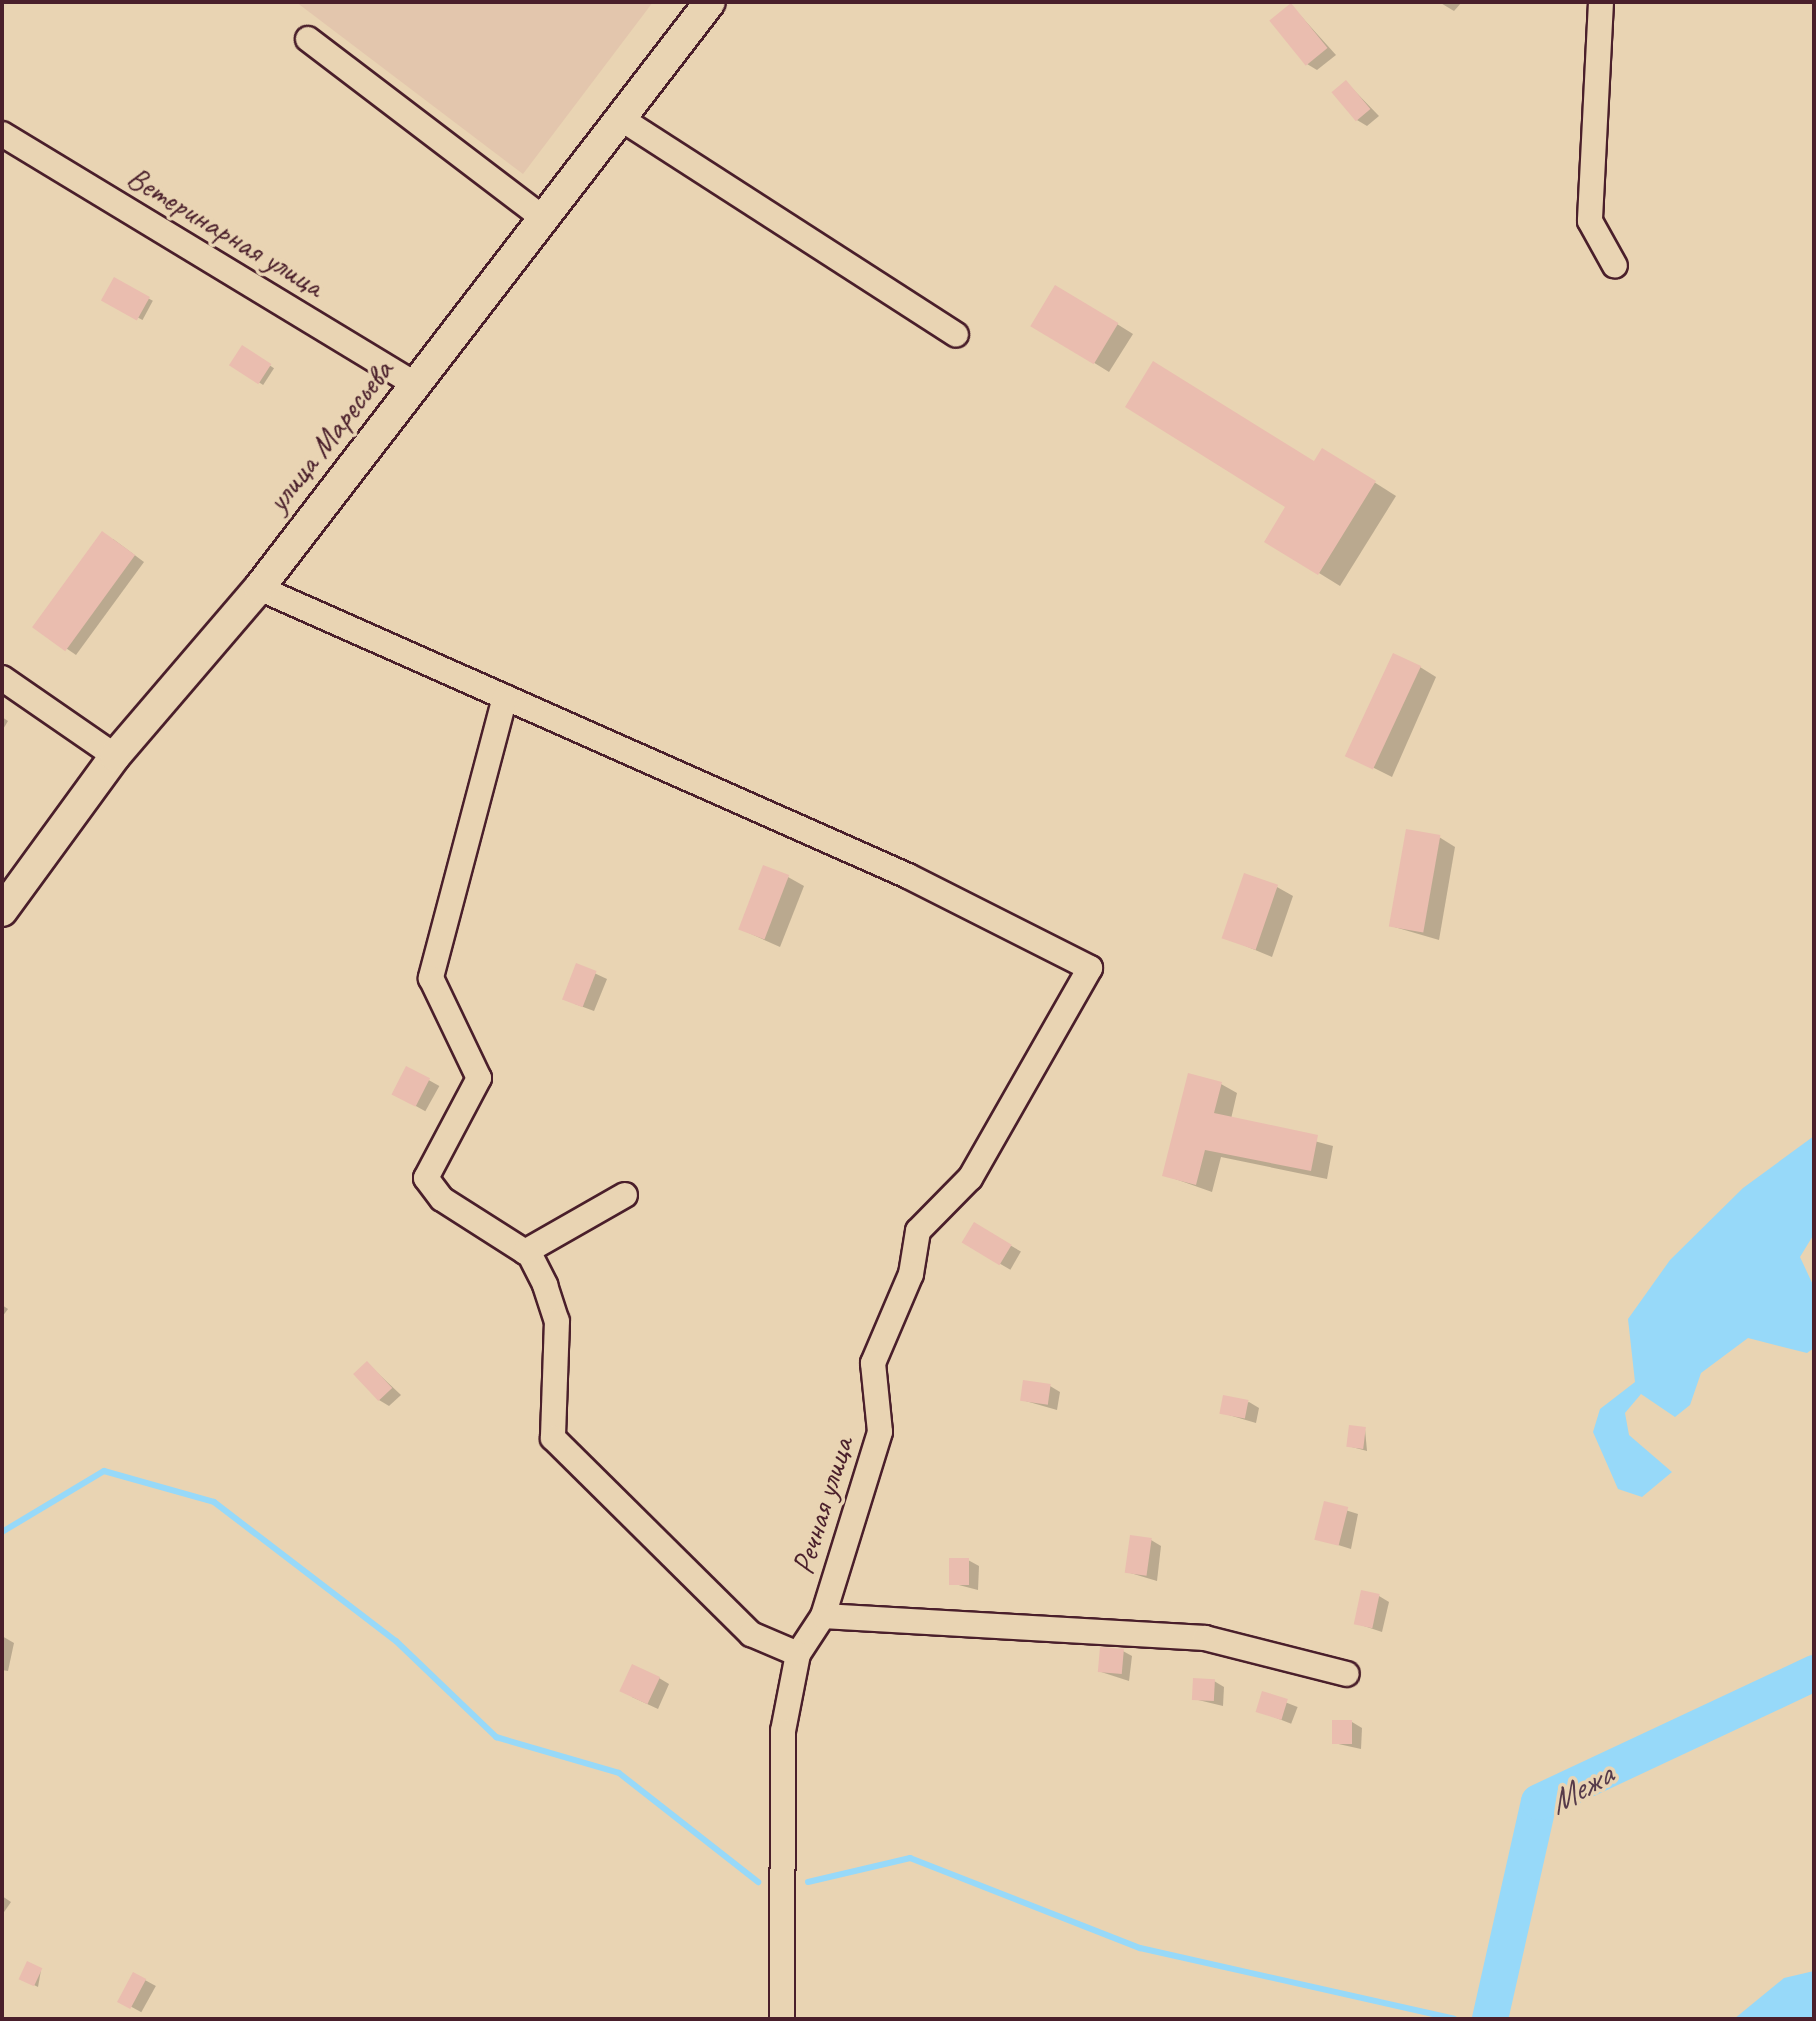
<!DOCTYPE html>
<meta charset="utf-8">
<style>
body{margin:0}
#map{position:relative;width:1816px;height:2021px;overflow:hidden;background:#e9d4b3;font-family:Caveat,sans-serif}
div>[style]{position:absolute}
.built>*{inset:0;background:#e3c6ad}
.water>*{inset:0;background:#97d9f9}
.shadow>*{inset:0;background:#0003;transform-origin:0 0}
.stream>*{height:6px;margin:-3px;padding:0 3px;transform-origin:3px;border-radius:3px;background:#97d9f9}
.river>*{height:36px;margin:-18px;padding:0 18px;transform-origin:18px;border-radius:18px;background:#97d9f9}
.building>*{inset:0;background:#eabdaf;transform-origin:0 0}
.roads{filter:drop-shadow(2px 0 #4a1f2b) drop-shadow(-2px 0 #4a1f2b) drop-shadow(0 2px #4a1f2b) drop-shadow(0 -2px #4a1f2b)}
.minor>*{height:24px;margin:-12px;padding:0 12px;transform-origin:12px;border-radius:12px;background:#e9d4b3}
.major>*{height:30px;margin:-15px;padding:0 15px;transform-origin:15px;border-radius:15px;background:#e9d4b3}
span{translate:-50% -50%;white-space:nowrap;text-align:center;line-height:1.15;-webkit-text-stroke:7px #e9d4b3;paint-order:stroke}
.street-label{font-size:32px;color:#4a1f2b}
.water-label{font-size:34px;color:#563b4a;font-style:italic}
.frame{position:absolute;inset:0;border:4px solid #4a1f2b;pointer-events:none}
</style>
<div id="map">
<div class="built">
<div style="clip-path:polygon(296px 2px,653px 2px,523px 174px)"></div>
</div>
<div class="water">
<div style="clip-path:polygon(1814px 1136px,1814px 1234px,1800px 1257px,1814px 1287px,1814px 1348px,1807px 1353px,1748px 1338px,1701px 1373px,1690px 1405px,1675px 1417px,1641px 1394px,1625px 1413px,1629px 1435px,1672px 1472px,1642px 1497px,1618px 1489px,1593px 1432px,1600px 1409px,1635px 1382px,1628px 1319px,1670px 1260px,1743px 1188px)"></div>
<div style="clip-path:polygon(1814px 1971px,1814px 2019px,1734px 2019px,1784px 1978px)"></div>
</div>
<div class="shadow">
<div style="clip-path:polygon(1439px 2px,1462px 2px,1454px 11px)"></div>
<div style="clip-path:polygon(1291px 5px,1336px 55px,1317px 70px,1307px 64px)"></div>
<div style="clip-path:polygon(1346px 82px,1379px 116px,1367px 126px,1357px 120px)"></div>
<div style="left:114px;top:280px;width:44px;height:22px;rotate:28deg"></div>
<div style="clip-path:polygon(1072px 296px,1133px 334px,1109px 372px,1033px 325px)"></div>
<div style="left:243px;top:348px;width:37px;height:20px;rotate:33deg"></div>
<div style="clip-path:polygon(1315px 463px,1344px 463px,1396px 496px,1340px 586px,1319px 573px)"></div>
<div style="clip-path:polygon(113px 539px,144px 562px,76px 655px,34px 626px)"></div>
<div style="clip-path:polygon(1420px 667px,1436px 677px,1392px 777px,1350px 756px)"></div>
<div style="clip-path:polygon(2px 717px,8px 721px,2px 731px)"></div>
<div style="clip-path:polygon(1439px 837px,1455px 847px,1439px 940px,1391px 926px)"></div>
<div style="clip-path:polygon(788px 877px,804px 886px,780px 947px,740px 929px)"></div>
<div style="clip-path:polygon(1277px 887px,1293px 896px,1272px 957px,1224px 937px)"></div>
<div style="clip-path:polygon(577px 965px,607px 979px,594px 1011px,575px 1004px)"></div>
<div style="left:407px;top:1068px;width:37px;height:29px;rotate:29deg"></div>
<div style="clip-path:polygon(1221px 1084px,1237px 1093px,1231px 1119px,1333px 1146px,1327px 1179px,1221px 1157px,1212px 1192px,1164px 1175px)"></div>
<div style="left:975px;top:1225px;width:53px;height:21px;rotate:30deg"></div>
<div style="clip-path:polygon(2px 1305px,8px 1309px,2px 1317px)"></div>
<div style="clip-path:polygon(367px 1363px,401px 1395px,389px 1406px,379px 1400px)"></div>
<div style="clip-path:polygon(1050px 1386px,1060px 1392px,1057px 1410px,1022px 1400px)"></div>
<div style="clip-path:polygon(1249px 1402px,1259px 1408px,1256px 1423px,1222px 1413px)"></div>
<div style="clip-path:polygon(1365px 1429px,1367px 1451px,1348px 1446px)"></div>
<div style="clip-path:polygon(1326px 1504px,1358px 1514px,1351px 1549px,1319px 1539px)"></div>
<div style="clip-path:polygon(1151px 1540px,1161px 1546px,1157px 1581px,1127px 1572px)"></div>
<div style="clip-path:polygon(968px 1560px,979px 1566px,978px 1590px,951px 1583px)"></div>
<div style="clip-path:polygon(1379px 1596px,1389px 1602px,1382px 1632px,1355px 1623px)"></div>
<div style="clip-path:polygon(2px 1636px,14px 1643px,8px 1671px,2px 1670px)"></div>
<div style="clip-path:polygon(1121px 1650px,1132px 1656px,1129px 1681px,1098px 1671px)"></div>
<div style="clip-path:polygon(659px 1678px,669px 1684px,658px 1709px,632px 1697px)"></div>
<div style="clip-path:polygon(1214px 1681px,1224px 1687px,1223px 1706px,1194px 1699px)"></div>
<div style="left:1264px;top:1694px;width:36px;height:18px;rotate:21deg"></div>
<div style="clip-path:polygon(1352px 1722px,1362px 1728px,1361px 1749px,1334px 1743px)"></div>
<div style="clip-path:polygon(2px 1896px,11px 1902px,2px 1915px)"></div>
<div style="clip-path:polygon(41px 1970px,38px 1987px,22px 1979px)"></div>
<div style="left:134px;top:1974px;width:25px;height:30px;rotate:29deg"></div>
</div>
<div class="stream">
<div style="left:2px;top:1532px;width:119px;rotate:-30.9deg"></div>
<div style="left:104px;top:1471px;width:114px;rotate:15.7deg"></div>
<div style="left:214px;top:1502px;width:229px;rotate:37.4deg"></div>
<div style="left:396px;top:1641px;width:139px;rotate:43.8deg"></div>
<div style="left:496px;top:1737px;width:128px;rotate:16.3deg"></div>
<div style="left:619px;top:1773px;width:177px;rotate:38.1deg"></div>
<div style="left:808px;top:1882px;width:105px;rotate:-13.2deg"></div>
<div style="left:910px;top:1858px;width:247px;rotate:21.4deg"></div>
<div style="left:1140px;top:1948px;width:322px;rotate:12.7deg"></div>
</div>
<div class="river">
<div style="left:1490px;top:2019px;width:222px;rotate:-77.3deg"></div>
<div style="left:1539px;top:1802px;width:304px;rotate:-25.1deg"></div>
</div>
<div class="building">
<div style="left:1291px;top:3px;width:58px;height:28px;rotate:51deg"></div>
<div style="left:1346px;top:80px;width:38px;height:19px;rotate:50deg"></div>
<div style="left:114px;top:277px;width:41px;height:27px;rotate:29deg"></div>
<div style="left:1055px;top:285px;width:74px;height:48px;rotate:31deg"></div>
<div style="left:242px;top:345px;width:35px;height:24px;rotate:33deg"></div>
<div style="clip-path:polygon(1153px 361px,1314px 461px,1322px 448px,1376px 481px,1318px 575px,1264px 542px,1285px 507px,1125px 407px)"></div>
<div style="left:102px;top:531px;width:41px;height:119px;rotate:36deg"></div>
<div style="left:1393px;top:653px;width:31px;height:114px;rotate:25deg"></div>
<div style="left:1406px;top:829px;width:35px;height:99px;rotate:10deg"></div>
<div style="left:763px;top:865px;width:28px;height:69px;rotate:21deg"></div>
<div style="left:1244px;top:873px;width:36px;height:69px;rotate:19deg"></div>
<div style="left:576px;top:963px;width:22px;height:39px;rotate:21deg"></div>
<div style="left:406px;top:1066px;width:27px;height:32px;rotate:27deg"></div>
<div style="clip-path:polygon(1188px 1073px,1222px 1082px,1214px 1113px,1318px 1135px,1311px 1171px,1205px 1150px,1196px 1185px,1162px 1176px)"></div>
<div style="left:974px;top:1222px;width:44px;height:24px;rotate:31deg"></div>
<div style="left:367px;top:1361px;width:37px;height:19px;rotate:47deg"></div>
<div style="left:1023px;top:1380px;width:28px;height:21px;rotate:8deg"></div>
<div style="left:1223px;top:1395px;width:26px;height:19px;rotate:11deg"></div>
<div style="left:1349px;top:1425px;width:17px;height:22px;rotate:7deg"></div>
<div style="left:1324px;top:1501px;width:25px;height:40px;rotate:14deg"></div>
<div style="left:1130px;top:1535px;width:22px;height:38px;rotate:8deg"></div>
<div style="left:949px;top:1558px;width:20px;height:27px"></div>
<div style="left:1361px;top:1590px;width:19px;height:35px;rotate:12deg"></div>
<div style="left:1100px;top:1647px;width:24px;height:25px;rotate:5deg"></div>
<div style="left:632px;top:1664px;width:31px;height:30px;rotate:25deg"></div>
<div style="left:1193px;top:1678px;width:22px;height:22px;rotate:3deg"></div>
<div style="left:1262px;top:1691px;width:27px;height:22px;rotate:17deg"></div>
<div style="left:1332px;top:1720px;width:20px;height:24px"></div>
<div style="left:27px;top:1961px;width:17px;height:20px;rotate:25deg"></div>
<div style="left:133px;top:1972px;width:15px;height:34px;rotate:28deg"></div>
</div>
<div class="roads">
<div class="minor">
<div style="left:1601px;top:2px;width:219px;rotate:92.9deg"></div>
<div style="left:1590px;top:221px;width:51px;rotate:60.9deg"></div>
<div style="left:308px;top:39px;width:297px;rotate:37.3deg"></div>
<div style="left:623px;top:120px;width:396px;rotate:32.8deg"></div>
<div style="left:2px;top:134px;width:483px;rotate:31.2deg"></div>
<div style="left:259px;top:588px;width:710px;rotate:23.93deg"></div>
<div style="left:908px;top:876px;width:204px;rotate:26.8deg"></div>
<div style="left:1090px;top:968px;width:242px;rotate:119.7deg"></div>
<div style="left:970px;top:1178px;width:74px;rotate:134.5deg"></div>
<div style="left:918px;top:1231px;width:44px;rotate:99.2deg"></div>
<div style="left:911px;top:1274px;width:97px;rotate:113.1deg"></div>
<div style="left:873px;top:1363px;width:69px;rotate:84.2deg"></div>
<div style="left:880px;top:1432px;width:193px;rotate:107.2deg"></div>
<div style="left:823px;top:1616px;width:45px;rotate:123.3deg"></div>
<div style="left:798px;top:1654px;width:78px;rotate:101deg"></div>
<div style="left:783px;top:1731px;width:288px;rotate:90.2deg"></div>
<div style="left:2px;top:678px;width:137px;rotate:34.6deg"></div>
<div style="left:505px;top:697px;width:291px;rotate:104.8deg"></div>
<div style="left:431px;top:978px;width:111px;rotate:64.4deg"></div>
<div style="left:479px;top:1078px;width:113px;rotate:117.9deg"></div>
<div style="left:426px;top:1178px;width:26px;rotate:53deg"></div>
<div style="left:442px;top:1199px;width:104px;rotate:32.5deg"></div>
<div style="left:530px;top:1255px;width:34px;rotate:63deg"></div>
<div style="left:545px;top:1285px;width:38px;rotate:72deg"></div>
<div style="left:557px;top:1321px;width:117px;rotate:92deg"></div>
<div style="left:553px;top:1438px;width:279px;rotate:44.7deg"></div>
<div style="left:751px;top:1634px;width:51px;rotate:23.1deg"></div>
<div style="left:525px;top:1252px;width:115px;rotate:-29.7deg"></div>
<div style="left:823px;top:1616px;width:383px;rotate:3.3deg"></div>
<div style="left:1205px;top:1638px;width:146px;rotate:14.2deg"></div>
</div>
<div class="major">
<div style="left:2px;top:911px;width:192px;rotate:-53.9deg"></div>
<div style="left:115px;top:756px;width:221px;rotate:-49.4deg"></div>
<div style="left:259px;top:588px;width:739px;rotate:-52.42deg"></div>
</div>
</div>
<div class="street-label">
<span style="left:225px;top:232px;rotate:31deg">Ветеринарная улица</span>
<span style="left:330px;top:436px;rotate:-52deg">улица Маресьева</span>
<span style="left:823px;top:1506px;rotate:-73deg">Речная улица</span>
</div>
<div class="water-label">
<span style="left:1580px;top:1788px;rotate:-30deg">Межа</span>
</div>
<div class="frame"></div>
</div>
